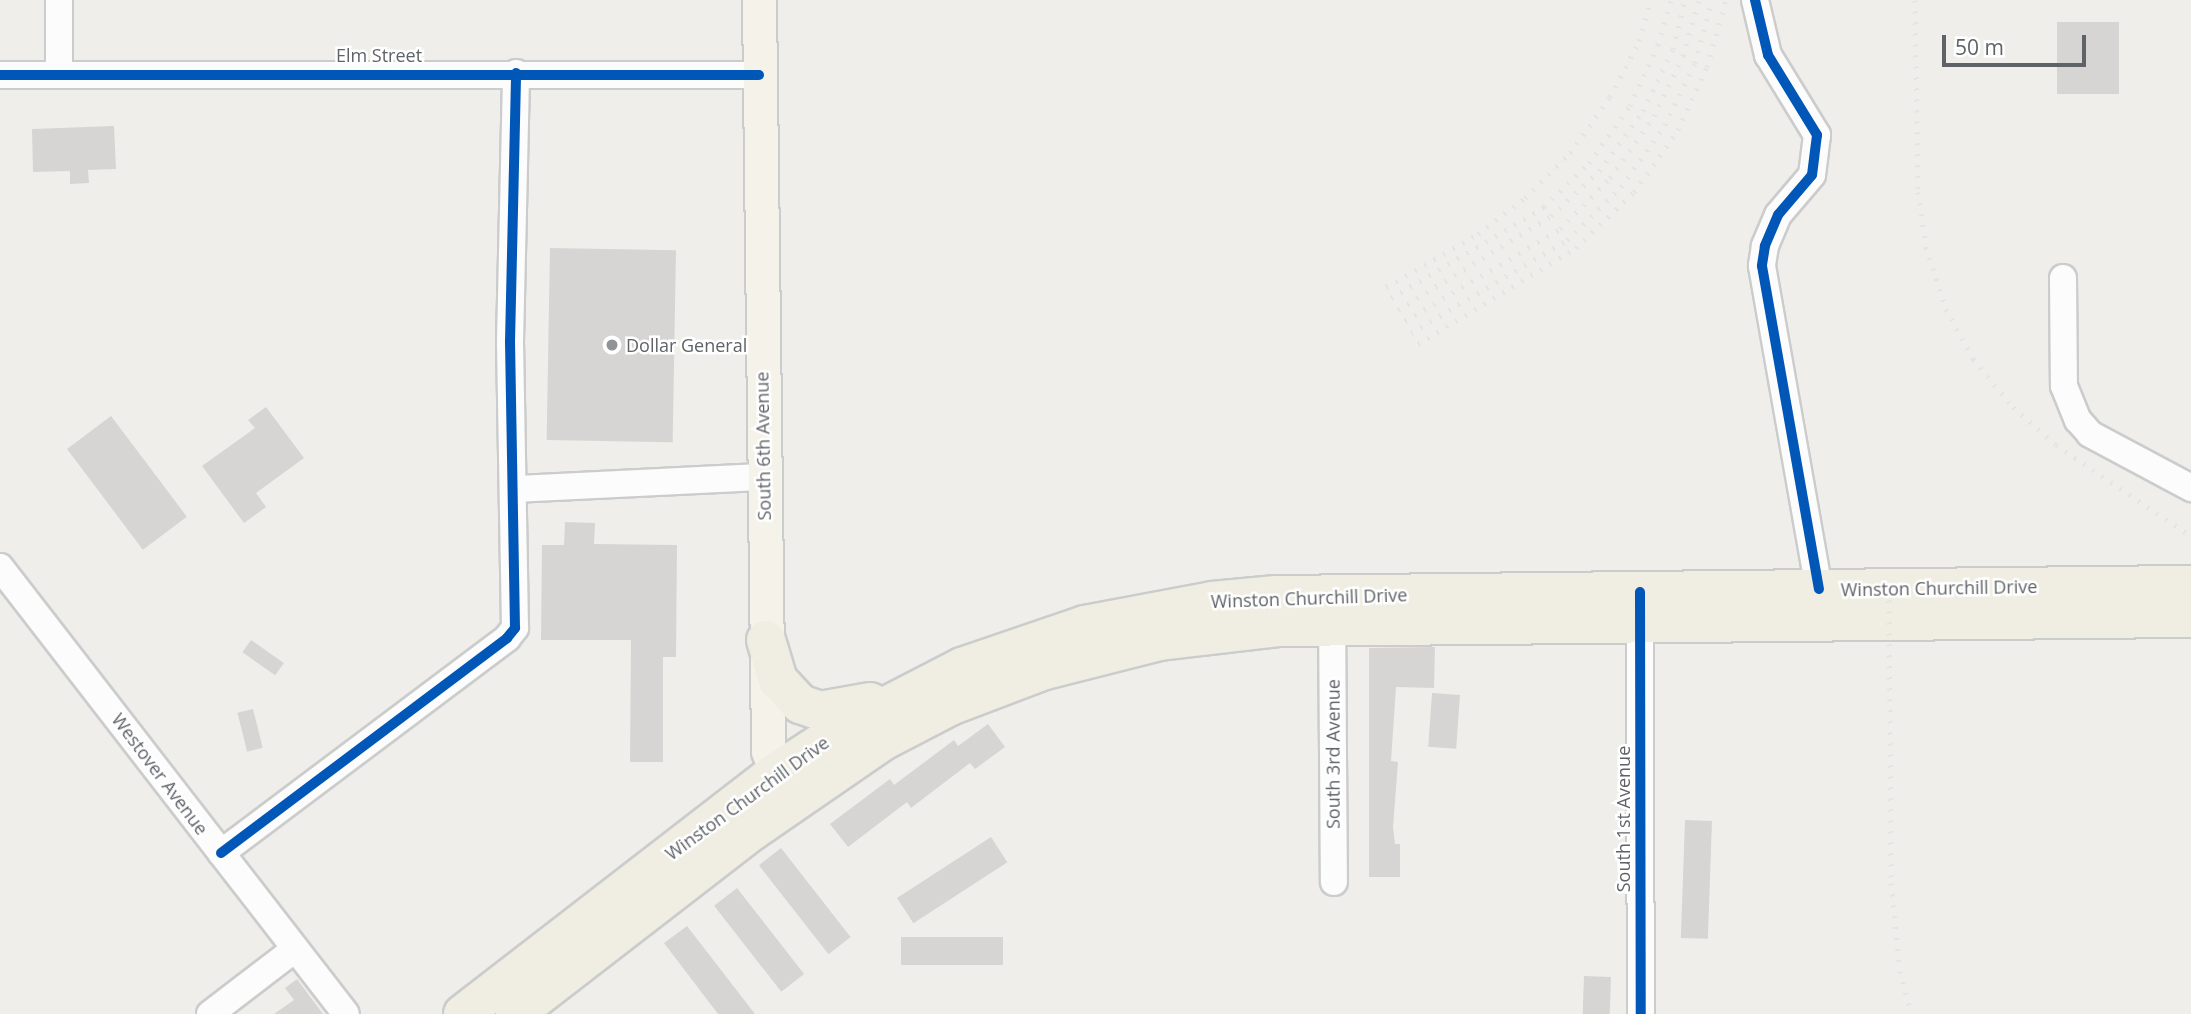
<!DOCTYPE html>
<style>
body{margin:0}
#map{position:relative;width:2191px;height:1014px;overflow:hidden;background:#efeeea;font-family:"Open Sans",sans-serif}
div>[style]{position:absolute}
.building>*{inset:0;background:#d6d5d3;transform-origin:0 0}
.roads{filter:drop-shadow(2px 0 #cbcccc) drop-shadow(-2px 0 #cbcccc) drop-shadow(0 2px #cbcccc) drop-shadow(0 -2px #cbcccc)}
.minor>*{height:26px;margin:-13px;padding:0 13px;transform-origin:13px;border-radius:13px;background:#fdfcfc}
.major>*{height:33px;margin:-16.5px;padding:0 16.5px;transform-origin:16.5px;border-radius:16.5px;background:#f4f2e9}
.highway>*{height:38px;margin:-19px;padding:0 19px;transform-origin:19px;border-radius:19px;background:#f0ede3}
.rail>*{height:5px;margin-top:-2.5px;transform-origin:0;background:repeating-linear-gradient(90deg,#e4e4e4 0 2px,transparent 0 11px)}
.cycleway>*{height:10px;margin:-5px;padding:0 5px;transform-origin:5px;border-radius:5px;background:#0057b8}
.dots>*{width:19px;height:19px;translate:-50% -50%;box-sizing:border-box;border:4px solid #fff;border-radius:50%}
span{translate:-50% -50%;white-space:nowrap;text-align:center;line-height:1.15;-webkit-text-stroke:5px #fff;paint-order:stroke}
.street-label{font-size:18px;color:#5f6368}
.poi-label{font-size:18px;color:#5f6368}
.left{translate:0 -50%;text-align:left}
.scale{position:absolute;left:1942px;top:35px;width:144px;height:32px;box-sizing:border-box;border:4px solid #5f6368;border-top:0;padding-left:9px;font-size:21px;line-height:24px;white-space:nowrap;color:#5f6368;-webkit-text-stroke:5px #fff;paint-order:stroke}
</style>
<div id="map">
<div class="building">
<div style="left:2119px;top:22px;width:72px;height:62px;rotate:90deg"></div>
<div style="clip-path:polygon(114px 126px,116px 169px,88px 170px,89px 183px,70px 184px,70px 171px,33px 172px,32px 129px)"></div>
<div style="left:550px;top:248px;width:126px;height:192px;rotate:1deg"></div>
<div style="clip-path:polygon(266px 407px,304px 458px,256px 493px,266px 507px,244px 523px,202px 466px,255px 428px,248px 420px)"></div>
<div style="left:111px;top:416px;width:126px;height:55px;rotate:53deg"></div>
<div style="clip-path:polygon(565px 522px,595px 523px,594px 544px,677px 545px,676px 657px,663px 657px,663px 762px,630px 762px,631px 640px,541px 640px,542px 545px,564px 545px)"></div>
<div style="left:251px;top:640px;width:40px;height:15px;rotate:35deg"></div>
<div style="clip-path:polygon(1435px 647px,1434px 688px,1396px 687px,1391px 761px,1398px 762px,1393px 827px,1395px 844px,1400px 844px,1400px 877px,1369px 877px,1369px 648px)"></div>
<div style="left:1432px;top:693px;width:28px;height:54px;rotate:4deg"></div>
<div style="left:253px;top:709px;width:40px;height:16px;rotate:76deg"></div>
<div style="clip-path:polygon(988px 724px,1005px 747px,975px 769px,970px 763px,911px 808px,907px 802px,848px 847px,830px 824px,890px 779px,894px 785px,954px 740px,958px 746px)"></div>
<div style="left:1685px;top:820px;width:27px;height:118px;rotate:2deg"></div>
<div style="left:991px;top:837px;width:30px;height:112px;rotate:57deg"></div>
<div style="left:781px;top:848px;width:113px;height:28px;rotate:52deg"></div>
<div style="left:737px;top:888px;width:109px;height:29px;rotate:52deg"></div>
<div style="clip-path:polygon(687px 926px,755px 1014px,718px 1014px,664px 943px)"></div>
<div style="left:901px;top:937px;width:102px;height:28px"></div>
<div style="left:1584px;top:976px;width:27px;height:38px;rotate:2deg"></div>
<div style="clip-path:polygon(297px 979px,323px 1014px,274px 1014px,294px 1000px,285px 988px)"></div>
</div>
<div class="roads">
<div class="minor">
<div style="left:1755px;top:0;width:57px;rotate:76.7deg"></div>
<div style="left:1768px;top:55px;width:94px;rotate:58.5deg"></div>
<div style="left:1817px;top:135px;width:40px;rotate:97.1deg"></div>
<div style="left:1812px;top:175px;width:52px;rotate:130.4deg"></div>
<div style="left:1778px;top:215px;width:34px;rotate:113deg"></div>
<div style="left:1765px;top:246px;width:20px;rotate:99deg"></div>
<div style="left:1762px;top:266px;width:328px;rotate:80deg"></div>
<div style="left:59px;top:73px;width:73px;rotate:-90deg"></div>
<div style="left:0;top:75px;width:759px"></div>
<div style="left:2063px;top:278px;width:108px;rotate:89.5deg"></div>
<div style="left:2064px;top:386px;width:37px;rotate:68deg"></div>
<div style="left:2078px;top:420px;width:18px;rotate:49deg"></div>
<div style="left:2090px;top:434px;width:115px;rotate:28.1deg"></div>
<div style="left:516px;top:489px;width:247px;rotate:-2.8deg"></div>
<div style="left:0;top:567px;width:565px;rotate:52.26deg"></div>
<div style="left:1640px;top:607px;width:407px;rotate:89.9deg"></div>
<div style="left:1332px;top:610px;width:272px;rotate:89.6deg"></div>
<div style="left:221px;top:853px;width:358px;rotate:-36.9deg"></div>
<div style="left:507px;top:638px;width:13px;rotate:-51deg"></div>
<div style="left:515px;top:628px;width:286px;rotate:-91deg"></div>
<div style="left:510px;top:342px;width:269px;rotate:-88.7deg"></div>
<div style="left:210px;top:1014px;width:107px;rotate:-37.4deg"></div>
</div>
<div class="major">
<div style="left:759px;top:0;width:751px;rotate:89.31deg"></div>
<div style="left:768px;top:751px;width:48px;rotate:69.3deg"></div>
</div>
<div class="highway">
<div style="left:766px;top:640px;width:42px;rotate:73.3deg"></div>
<div style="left:778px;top:680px;width:33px;rotate:47deg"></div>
<div style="left:800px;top:704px;width:21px;rotate:19deg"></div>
<div style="left:820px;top:711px;width:51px;rotate:-10.2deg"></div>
<div style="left:463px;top:1014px;width:394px;rotate:-37.7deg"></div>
<div style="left:775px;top:773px;width:82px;rotate:-33.1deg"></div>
<div style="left:844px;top:728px;width:133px;rotate:-27.3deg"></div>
<div style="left:962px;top:667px;width:130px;rotate:-18.9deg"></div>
<div style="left:1085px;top:625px;width:129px;rotate:-10.7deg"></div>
<div style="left:1212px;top:601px;width:64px;rotate:-5.4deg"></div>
<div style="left:1276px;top:595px;width:915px;rotate:-0.63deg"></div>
<div style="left:515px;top:1014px;width:299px;rotate:-37.7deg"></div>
<div style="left:752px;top:831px;width:159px;rotate:-34.5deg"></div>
<div style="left:883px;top:741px;width:76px;rotate:-27.6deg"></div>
<div style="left:950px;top:706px;width:102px;rotate:-20.8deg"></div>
<div style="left:1045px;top:670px;width:119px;rotate:-14.2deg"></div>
<div style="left:1160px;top:641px;width:121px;rotate:-6.7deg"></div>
<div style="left:1280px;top:627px;width:911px;rotate:-0.57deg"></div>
</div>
</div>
<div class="rail">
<div style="left:1915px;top:0;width:192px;rotate:89.1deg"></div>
<div style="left:1918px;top:192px;width:56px;rotate:81.7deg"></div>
<div style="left:1926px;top:247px;width:65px;rotate:72.1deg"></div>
<div style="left:1946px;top:309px;width:57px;rotate:61.6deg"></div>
<div style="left:1973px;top:359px;width:62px;rotate:50.2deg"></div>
<div style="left:2013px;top:407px;width:57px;rotate:41.5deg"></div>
<div style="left:2056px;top:445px;width:163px;rotate:34deg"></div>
<div style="left:1386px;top:287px;width:106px;rotate:-29.9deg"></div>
<div style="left:1478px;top:234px;width:59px;rotate:-37.5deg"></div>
<div style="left:1525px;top:198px;width:64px;rotate:-45deg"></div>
<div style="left:1570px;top:153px;width:69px;rotate:-54.5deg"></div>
<div style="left:1610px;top:97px;width:63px;rotate:-62.6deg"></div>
<div style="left:1639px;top:41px;width:43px;rotate:-73.7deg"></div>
<div style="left:1391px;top:298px;width:178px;rotate:-30.7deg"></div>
<div style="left:1544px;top:207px;width:63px;rotate:-44.4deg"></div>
<div style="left:1589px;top:163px;width:70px;rotate:-54.3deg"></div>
<div style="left:1630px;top:106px;width:67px;rotate:-65.3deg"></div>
<div style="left:1658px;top:45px;width:47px;rotate:-73.9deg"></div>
<div style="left:1398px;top:310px;width:180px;rotate:-31.6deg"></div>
<div style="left:1551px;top:216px;width:66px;rotate:-43.2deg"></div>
<div style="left:1599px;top:171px;width:74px;rotate:-53.7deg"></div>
<div style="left:1643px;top:111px;width:69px;rotate:-64.2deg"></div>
<div style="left:1673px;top:49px;width:50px;rotate:-76.2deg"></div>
<div style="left:1405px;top:321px;width:180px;rotate:-30.7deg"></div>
<div style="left:1560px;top:229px;width:71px;rotate:-45.6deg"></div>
<div style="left:1610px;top:178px;width:76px;rotate:-54.6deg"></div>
<div style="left:1654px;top:116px;width:67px;rotate:-64.2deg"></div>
<div style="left:1683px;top:56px;width:58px;rotate:-74.1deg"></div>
<div style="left:1411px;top:333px;width:182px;rotate:-30.8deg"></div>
<div style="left:1567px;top:240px;width:76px;rotate:-44.5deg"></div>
<div style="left:1621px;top:187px;width:76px;rotate:-54.6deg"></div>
<div style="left:1665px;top:125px;width:69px;rotate:-64.2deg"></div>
<div style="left:1695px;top:63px;width:65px;rotate:-74.9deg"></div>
<div style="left:1418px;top:344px;width:185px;rotate:-31.3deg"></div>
<div style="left:1576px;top:248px;width:81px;rotate:-44deg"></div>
<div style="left:1634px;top:192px;width:76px;rotate:-54.6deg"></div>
<div style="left:1678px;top:130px;width:69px;rotate:-65.3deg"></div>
<div style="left:1707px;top:67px;width:70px;rotate:-74.2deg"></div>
<div style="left:1889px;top:589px;width:294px;rotate:89.6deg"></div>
<div style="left:1891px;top:883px;width:88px;rotate:84.2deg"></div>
<div style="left:1900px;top:971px;width:44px;rotate:75.7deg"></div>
</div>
<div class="cycleway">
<div style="left:1755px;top:0;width:57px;rotate:76.7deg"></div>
<div style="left:1768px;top:55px;width:94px;rotate:58.5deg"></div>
<div style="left:1817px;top:135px;width:40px;rotate:97.1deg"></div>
<div style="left:1812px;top:175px;width:52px;rotate:130.4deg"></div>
<div style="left:1778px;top:215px;width:34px;rotate:113deg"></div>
<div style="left:1765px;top:246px;width:20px;rotate:99deg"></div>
<div style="left:1762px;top:266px;width:328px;rotate:80deg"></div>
<div style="left:0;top:75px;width:759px"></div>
<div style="left:1640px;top:592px;width:422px;rotate:89.9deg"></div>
<div style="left:221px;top:853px;width:358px;rotate:-36.9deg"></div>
<div style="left:507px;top:638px;width:13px;rotate:-51deg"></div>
<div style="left:515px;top:628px;width:286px;rotate:-91deg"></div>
<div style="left:510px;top:342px;width:269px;rotate:-88.7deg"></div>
</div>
<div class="dots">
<div style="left:612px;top:345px;background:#919496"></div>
</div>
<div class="street-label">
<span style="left:379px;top:55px">Elm Street</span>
<span style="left:763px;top:446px;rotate:-91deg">South 6th Avenue</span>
<span style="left:1939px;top:588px;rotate:-1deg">Winston Churchill Drive</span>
<span style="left:1309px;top:598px;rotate:-2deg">Winston Churchill Drive</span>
<span style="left:1333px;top:754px;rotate:-90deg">South 3rd Avenue</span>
<span style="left:160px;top:774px;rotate:53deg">Westover Avenue</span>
<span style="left:747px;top:798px;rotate:-36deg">Winston Churchill Drive</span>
<span style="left:1623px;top:819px;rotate:-90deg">South 1st Avenue</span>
</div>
<div class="poi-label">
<span class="left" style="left:626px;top:345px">Dollar General</span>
</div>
<div class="scale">50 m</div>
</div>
